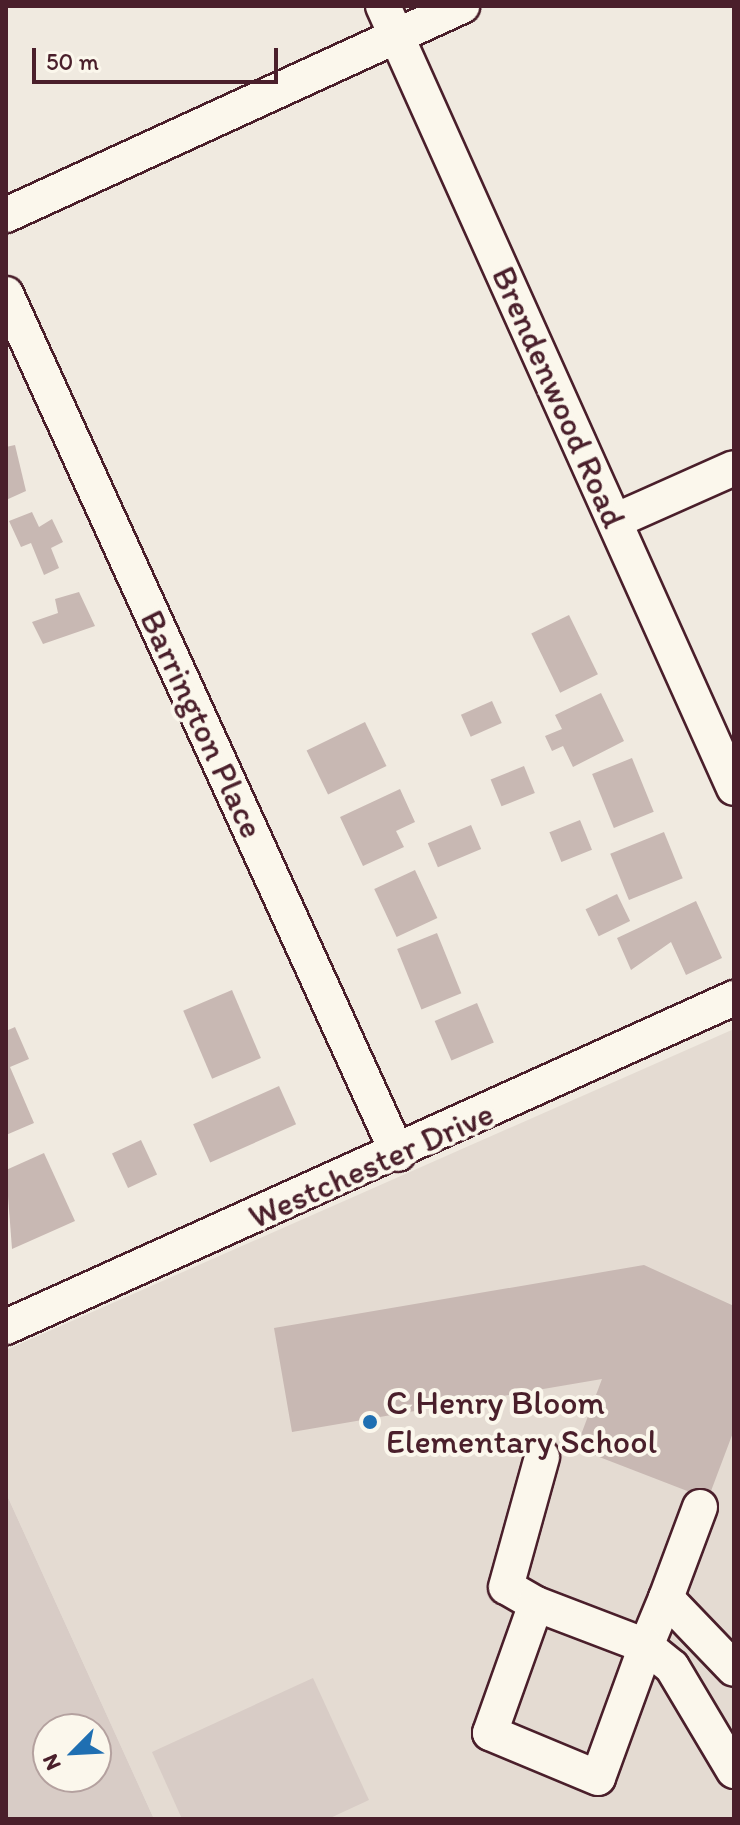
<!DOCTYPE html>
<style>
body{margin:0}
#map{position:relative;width:740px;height:1825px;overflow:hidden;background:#f0eae0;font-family:Itim,sans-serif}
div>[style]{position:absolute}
.built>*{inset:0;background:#e4dbd2}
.green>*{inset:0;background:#d8ccc6}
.building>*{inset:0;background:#c8b8b3;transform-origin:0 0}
.roads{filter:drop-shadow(2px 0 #4a1f2b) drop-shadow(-2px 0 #4a1f2b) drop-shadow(0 2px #4a1f2b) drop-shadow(0 -2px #4a1f2b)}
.minor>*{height:34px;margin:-17px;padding:0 17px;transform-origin:17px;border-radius:17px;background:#fbf7ec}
.dots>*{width:22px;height:22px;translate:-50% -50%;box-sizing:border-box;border:4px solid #fbf7ec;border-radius:50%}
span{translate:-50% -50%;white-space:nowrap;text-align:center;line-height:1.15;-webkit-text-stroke:8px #fbf7ec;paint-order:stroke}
.street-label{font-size:34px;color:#4a1f2b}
.poi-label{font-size:34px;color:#4a1f2b}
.left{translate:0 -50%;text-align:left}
.frame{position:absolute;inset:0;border:8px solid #4a1f2b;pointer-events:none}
.north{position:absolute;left:32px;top:1713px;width:80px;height:80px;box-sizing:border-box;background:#fbf7ec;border:2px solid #b4a19f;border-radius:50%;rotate:246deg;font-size:22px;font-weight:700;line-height:32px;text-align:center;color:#4a1f2b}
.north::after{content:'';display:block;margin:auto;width:28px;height:36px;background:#1f6fb2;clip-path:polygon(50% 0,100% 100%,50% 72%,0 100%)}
.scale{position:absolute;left:32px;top:48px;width:246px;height:36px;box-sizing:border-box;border:4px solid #4a1f2b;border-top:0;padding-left:10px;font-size:24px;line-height:28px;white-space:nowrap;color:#4a1f2b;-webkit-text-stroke:6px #fbf7ec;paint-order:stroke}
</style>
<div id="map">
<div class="built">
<div style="clip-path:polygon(734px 1029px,734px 1819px,154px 1819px,6px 1493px,6px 1350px)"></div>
</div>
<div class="green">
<div style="clip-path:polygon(evenodd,6px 1493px,154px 1819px,6px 1819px,6px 1493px,48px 1729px,96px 1729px,96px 1777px,48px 1777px,48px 1729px)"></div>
<div style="clip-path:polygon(313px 1678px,369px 1800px,328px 1819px,182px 1819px,152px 1752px)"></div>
</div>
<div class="building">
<div style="clip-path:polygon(15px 445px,26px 491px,6px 500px,6px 447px)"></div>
<div style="clip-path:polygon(32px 512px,39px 527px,52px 519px,63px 542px,51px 548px,59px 568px,44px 575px,31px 543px,21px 547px,9px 521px)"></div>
<div style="clip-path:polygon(79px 592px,95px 626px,43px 644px,32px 622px,58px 613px,55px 599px)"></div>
<div style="left:569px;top:615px;width:66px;height:42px;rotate:64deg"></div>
<div style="clip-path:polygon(601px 693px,624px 741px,573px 767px,563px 746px,552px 751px,545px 736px,562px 729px,555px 715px)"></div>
<div style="left:492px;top:701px;width:24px;height:34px;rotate:66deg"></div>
<div style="left:365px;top:722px;width:49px;height:65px;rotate:64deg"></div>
<div style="left:632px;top:758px;width:58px;height:43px;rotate:68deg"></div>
<div style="left:524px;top:766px;width:29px;height:36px;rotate:68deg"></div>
<div style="clip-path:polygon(400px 789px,415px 822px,396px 831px,404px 847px,363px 866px,340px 817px)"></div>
<div style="left:580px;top:820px;width:32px;height:33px;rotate:68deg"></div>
<div style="left:471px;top:825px;width:26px;height:47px;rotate:67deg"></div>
<div style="left:664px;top:832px;width:50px;height:58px;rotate:68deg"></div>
<div style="left:415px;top:870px;width:53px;height:45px;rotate:65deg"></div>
<div style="left:617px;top:894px;width:30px;height:35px;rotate:64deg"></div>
<div style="clip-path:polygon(696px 901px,722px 958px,686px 975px,671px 942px,631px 970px,617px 938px)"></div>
<div style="left:437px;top:933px;width:65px;height:43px;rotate:68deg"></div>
<div style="left:232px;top:990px;width:74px;height:53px;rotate:67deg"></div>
<div style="left:477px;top:1003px;width:43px;height:46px;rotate:67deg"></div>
<div style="clip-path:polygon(15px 1027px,29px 1059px,10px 1067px,34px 1123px,6px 1135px,6px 1031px)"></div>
<div style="left:279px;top:1086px;width:42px;height:94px;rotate:66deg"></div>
<div style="left:141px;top:1140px;width:38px;height:32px;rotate:65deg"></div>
<div style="clip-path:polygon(44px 1153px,75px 1221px,12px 1249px,6px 1170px)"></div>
<div style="clip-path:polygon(644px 1265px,734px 1306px,734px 1430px,708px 1499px,576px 1448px,602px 1379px,292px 1432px,274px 1328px)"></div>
</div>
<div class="roads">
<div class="minor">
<div style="left:383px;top:6px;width:857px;rotate:65.83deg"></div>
<div style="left:6px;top:215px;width:502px;rotate:-24.62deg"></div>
<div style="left:6px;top:294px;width:945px;rotate:65.5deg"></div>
<div style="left:615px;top:521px;width:130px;rotate:-24deg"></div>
<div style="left:6px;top:1327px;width:799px;rotate:-24.32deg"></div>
<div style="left:700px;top:1507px;width:97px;rotate:110.5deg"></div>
<div style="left:666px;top:1598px;width:52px;rotate:112.6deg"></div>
<div style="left:646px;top:1646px;width:140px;rotate:110deg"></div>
<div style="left:598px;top:1778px;width:117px;rotate:-157.4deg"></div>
<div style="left:490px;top:1733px;width:137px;rotate:-70.4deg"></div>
<div style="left:536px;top:1604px;width:118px;rotate:20.9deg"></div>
<div style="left:646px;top:1646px;width:33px;rotate:39deg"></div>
<div style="left:672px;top:1667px;width:121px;rotate:59.2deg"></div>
<div style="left:666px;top:1598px;width:98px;rotate:46.2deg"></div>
<div style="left:536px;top:1604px;width:34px;rotate:-150deg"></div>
<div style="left:506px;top:1587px;width:135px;rotate:-74.5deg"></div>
</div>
</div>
<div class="dots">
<div style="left:370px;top:1422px;background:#1f6fb2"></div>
</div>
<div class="street-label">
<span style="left:559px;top:397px;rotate:66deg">Brendenwood Road</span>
<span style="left:202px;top:724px;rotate:65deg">Barrington Place</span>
<span style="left:371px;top:1165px;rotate:-24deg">Westchester Drive</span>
</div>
<div class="poi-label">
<span class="left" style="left:386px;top:1422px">C Henry Bloom<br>Elementary School</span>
</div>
<div class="frame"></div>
<div class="north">N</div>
<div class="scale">50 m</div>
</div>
